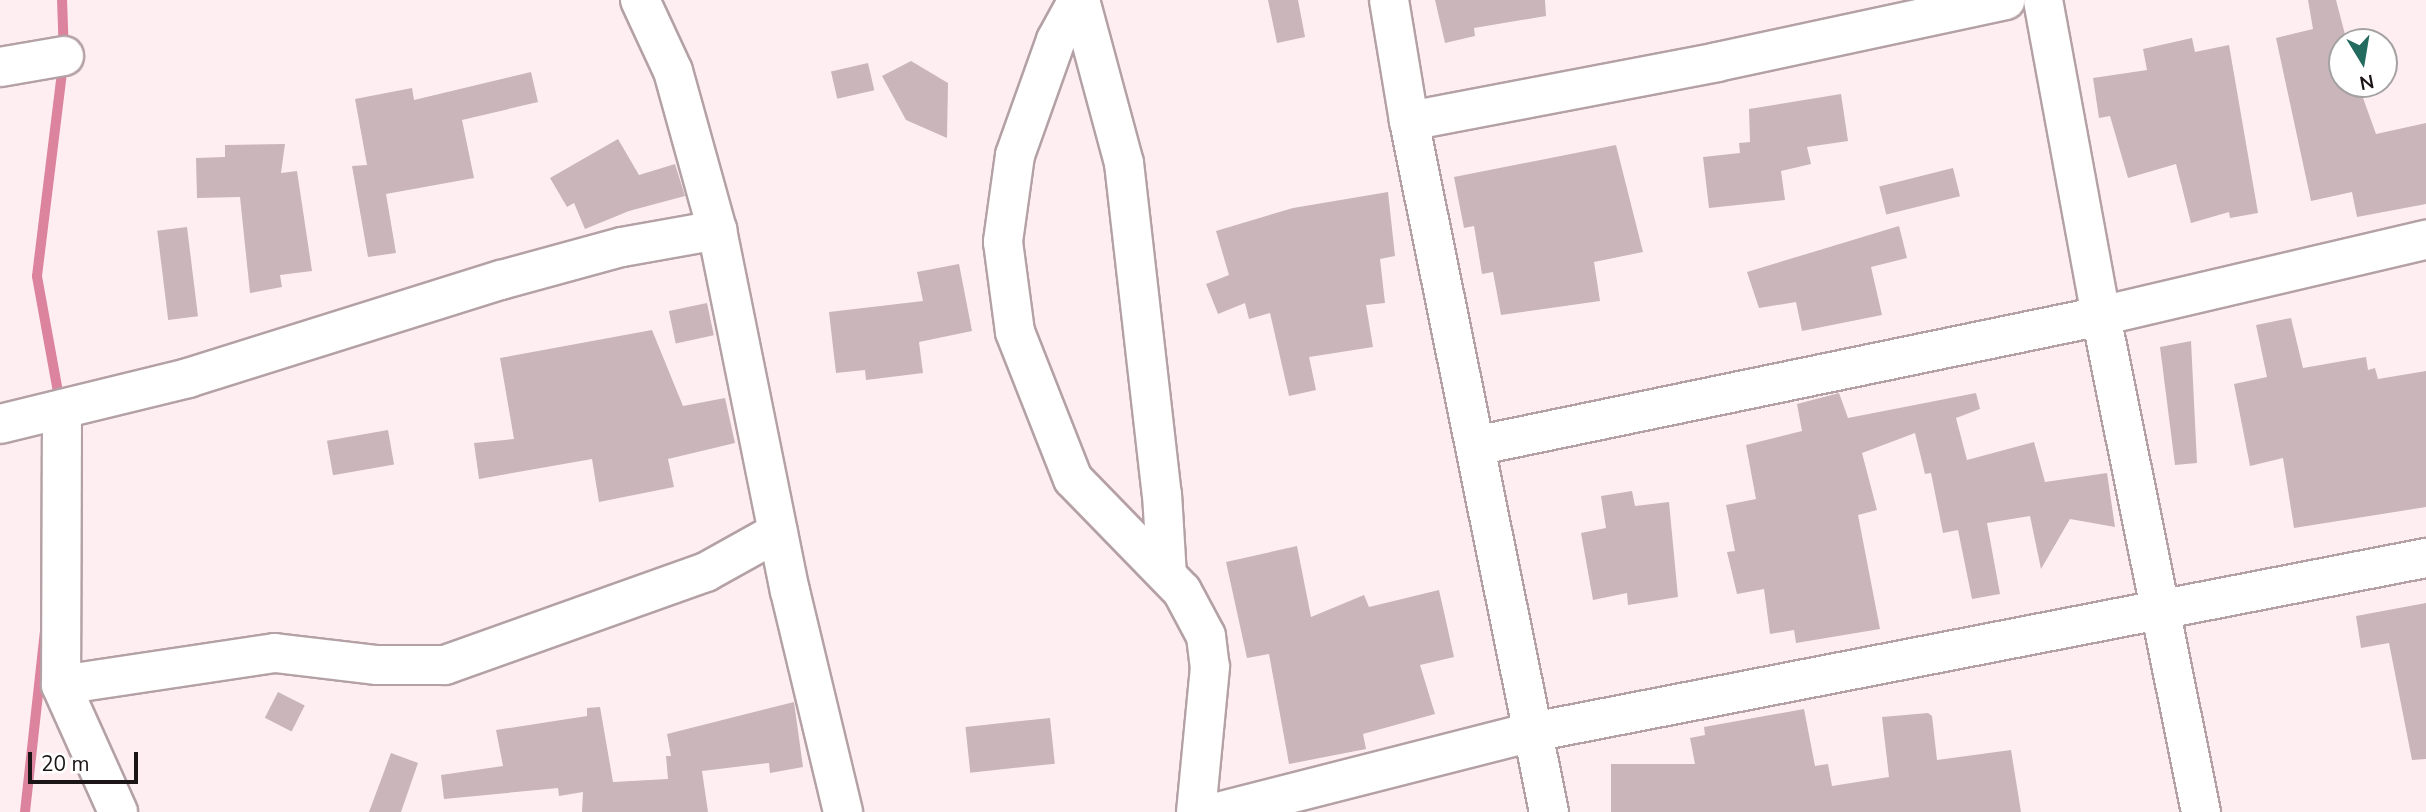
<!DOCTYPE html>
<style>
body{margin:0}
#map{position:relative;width:2426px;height:812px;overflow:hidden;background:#feeef2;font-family:"Nunito Sans",sans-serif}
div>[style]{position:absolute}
.stream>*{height:10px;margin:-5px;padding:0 5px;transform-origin:5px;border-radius:5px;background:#dc839d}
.building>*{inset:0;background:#c9b5ba;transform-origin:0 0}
.roads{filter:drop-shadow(2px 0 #b4a1a5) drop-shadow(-2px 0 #b4a1a5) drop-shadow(0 2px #b4a1a5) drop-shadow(0 -2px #b4a1a5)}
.minor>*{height:38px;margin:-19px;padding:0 19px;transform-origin:19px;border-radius:19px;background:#fff}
span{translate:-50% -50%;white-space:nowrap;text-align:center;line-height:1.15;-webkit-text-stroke:7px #fff;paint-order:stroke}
.north{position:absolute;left:2328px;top:28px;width:70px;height:70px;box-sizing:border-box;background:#fff;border:2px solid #a4a1a2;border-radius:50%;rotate:169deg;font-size:19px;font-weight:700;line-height:28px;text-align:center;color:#1c1517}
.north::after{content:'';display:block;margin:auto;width:24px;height:32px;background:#236a5f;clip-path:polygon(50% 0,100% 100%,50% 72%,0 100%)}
.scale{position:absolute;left:28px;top:752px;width:110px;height:32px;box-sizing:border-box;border:4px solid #1c1517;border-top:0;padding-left:9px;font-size:21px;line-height:24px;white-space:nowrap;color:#1c1517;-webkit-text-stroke:5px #fff;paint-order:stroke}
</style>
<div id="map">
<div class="stream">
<div style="left:60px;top:403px;width:129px;rotate:-100.3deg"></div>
<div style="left:37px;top:276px;width:222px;rotate:-83deg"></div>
<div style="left:64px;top:56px;width:56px;rotate:-92deg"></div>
<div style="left:25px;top:812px;width:182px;rotate:-83.7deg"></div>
</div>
<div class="building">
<div style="clip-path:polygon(1268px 0,1298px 0,1305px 37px,1277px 43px)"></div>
<div style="clip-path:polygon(1435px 0,1545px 0,1546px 16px,1474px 28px,1475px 36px,1445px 43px)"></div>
<div style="clip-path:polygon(2308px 0,2336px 0,2347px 42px,2342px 42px,2342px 84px,2358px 84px,2376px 134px,2426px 123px,2426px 204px,2357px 217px,2352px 192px,2311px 201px,2276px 38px,2313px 29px)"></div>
<div style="clip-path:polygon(2192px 38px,2195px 52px,2229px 45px,2258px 213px,2230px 218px,2229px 212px,2191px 223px,2176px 164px,2128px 178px,2110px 116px,2099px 118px,2093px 78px,2147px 70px,2143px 49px)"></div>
<div style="clip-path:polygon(911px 61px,948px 83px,947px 138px,906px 120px,882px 76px)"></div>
<div style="left:868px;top:63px;width:28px;height:38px;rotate:77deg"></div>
<div style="clip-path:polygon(531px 72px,538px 102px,462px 120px,474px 178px,386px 194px,396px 253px,368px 257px,352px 166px,367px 165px,355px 99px,412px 88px,414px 100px)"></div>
<div style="clip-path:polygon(1841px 94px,1848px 141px,1807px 147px,1811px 164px,1781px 171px,1785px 200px,1709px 208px,1703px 157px,1740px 153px,1739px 143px,1750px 142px,1749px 109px)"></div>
<div style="clip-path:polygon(618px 139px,639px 175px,675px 164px,685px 196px,629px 211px,585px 229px,574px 203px,567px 207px,550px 178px)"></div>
<div style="clip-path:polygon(285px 144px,281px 173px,297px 171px,312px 271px,280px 275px,282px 287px,250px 293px,240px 197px,197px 198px,196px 158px,225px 157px,225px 145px)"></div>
<div style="clip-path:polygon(1616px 145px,1643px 252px,1594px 262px,1600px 301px,1501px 315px,1493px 272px,1482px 274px,1474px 226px,1464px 228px,1454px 177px)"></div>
<div style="left:1953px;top:168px;width:29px;height:76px;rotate:76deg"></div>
<div style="clip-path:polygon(1388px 192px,1395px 256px,1380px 259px,1385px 303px,1366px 305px,1373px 347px,1309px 357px,1316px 390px,1289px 396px,1270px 313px,1249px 319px,1245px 303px,1218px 314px,1206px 284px,1229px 275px,1216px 231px,1293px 208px)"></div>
<div style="clip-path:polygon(1899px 226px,1907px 258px,1871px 267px,1882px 315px,1802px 331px,1796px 302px,1759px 308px,1747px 272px)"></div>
<div style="left:187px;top:227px;width:90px;height:30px;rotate:83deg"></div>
<div style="clip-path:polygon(959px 264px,972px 331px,919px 342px,923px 373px,866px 380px,865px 370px,836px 373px,829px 312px,923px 301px,917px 272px)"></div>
<div style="left:707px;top:303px;width:33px;height:39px;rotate:78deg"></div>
<div style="clip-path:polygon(2291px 318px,2303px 368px,2366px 357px,2368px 370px,2375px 368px,2378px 379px,2426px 371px,2426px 507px,2294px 528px,2283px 458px,2250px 466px,2234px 384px,2267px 377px,2256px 325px)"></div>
<div style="clip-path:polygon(652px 330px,683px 406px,725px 398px,735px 443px,668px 459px,674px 487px,599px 502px,592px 459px,479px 479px,474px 443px,514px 439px,500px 358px)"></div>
<div style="clip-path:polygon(2191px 341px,2197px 463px,2175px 465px,2160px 347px)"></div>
<div style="clip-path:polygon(1839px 393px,1848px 418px,1976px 393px,1980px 409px,1956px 418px,1967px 460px,2034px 442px,2045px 482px,2107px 473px,2115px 527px,2070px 519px,2041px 569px,2030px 516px,1987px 523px,2000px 594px,1972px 599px,1958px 530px,1943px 533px,1931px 473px,1925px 474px,1915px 433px,1862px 453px,1877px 510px,1858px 515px,1880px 629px,1796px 643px,1794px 630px,1770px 634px,1764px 589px,1737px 594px,1727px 552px,1735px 551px,1726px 505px,1756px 499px,1746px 445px,1802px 431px,1797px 404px)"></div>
<div style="left:388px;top:430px;width:35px;height:62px;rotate:80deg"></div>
<div style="clip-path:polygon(1632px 491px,1635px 506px,1669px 502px,1678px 597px,1628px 605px,1627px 593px,1593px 600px,1581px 533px,1606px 528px,1601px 496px)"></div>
<div style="clip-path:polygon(1297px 546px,1311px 617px,1364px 595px,1369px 607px,1439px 590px,1454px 657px,1420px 665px,1435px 714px,1363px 734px,1366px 749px,1289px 764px,1269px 654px,1247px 658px,1226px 562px)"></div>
<div style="clip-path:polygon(2426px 603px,2426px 759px,2412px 760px,2389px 643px,2361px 648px,2356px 616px)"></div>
<div style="left:278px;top:692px;width:30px;height:29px;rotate:27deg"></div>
<div style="clip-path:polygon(794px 702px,803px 767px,770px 773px,769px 763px,702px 771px,708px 812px,582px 812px,583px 792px,559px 796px,558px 788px,444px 799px,441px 775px,503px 766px,496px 730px,587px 716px,587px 708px,600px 707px,613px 782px,668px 779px,666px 756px,671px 756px,667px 734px)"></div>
<div style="clip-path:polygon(1804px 709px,1815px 766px,1828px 764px,1832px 786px,1889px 777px,1882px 717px,1928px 713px,1932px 716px,1937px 760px,2011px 750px,2021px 812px,1611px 812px,1611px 764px,1695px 764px,1690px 738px,1705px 735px,1704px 727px)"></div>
<div style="left:1050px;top:718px;width:46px;height:85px;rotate:84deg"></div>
<div style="clip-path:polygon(391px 753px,418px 763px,401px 812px,369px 812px)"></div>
</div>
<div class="roads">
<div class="minor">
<div style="left:640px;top:0;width:78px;rotate:65.1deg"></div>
<div style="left:673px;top:71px;width:165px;rotate:74.5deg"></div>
<div style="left:717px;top:230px;width:368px;rotate:78.6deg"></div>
<div style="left:790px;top:591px;width:227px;rotate:76.5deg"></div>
<div style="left:1078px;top:0;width:46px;rotate:118.8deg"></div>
<div style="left:1056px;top:40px;width:122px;rotate:109.6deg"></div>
<div style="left:1015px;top:155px;width:88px;rotate:97.9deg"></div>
<div style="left:1003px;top:242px;width:91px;rotate:82.4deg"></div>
<div style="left:1015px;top:332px;width:158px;rotate:68.5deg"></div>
<div style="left:1073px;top:479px;width:156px;rotate:45.8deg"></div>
<div style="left:1182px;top:591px;width:51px;rotate:61.9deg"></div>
<div style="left:1206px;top:636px;width:31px;rotate:83deg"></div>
<div style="left:1210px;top:667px;width:146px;rotate:95.5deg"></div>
<div style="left:1080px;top:0;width:169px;rotate:74.9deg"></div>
<div style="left:1124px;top:163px;width:333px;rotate:83.5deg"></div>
<div style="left:1162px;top:494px;width:81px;rotate:86.5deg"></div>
<div style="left:1389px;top:0;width:123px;rotate:80.6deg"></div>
<div style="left:1409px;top:121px;width:705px;rotate:78.55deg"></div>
<div style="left:2043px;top:0;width:321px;rotate:79.6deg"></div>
<div style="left:2101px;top:316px;width:506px;rotate:78.6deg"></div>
<div style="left:0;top:67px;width:65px;rotate:-9.8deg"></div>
<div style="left:1409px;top:121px;width:314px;rotate:-10.8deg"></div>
<div style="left:1717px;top:62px;width:295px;rotate:-12.1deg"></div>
<div style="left:62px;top:412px;width:273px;rotate:90.2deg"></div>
<div style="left:61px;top:685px;width:139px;rotate:65.8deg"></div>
<div style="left:0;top:424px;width:194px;rotate:-13.7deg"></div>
<div style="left:188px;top:378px;width:328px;rotate:-17.4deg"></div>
<div style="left:501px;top:280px;width:125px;rotate:-15.3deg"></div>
<div style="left:622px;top:247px;width:97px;rotate:-10.1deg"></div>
<div style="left:1475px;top:446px;width:639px;rotate:-11.73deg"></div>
<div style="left:2101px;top:316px;width:334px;rotate:-13.2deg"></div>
<div style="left:61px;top:685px;width:216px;rotate:-8.5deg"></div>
<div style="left:275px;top:653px;width:103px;rotate:6.7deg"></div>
<div style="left:377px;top:665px;width:68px"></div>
<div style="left:445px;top:665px;width:277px;rotate:-19.6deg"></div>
<div style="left:706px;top:572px;width:82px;rotate:-29.1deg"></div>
<div style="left:1218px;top:812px;width:325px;rotate:-14.3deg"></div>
<div style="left:1533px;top:732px;width:910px;rotate:-11.03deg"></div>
</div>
</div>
<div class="north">N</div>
<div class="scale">20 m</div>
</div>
